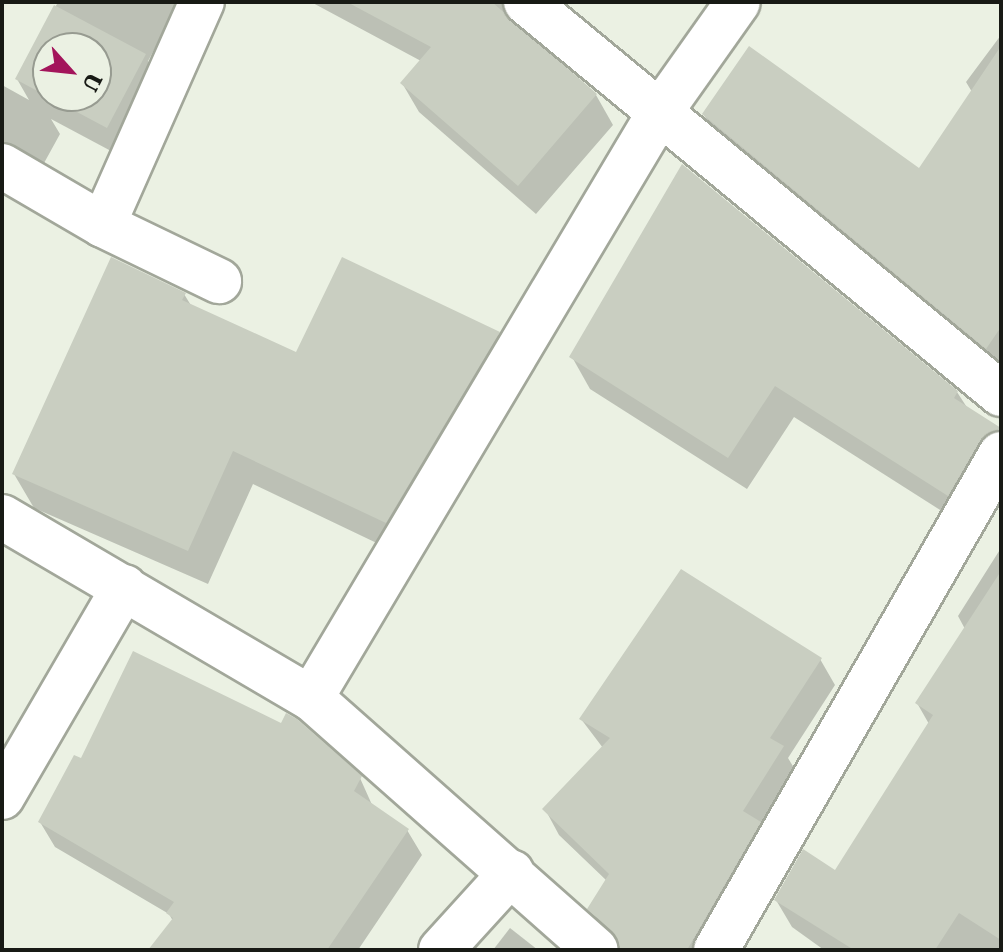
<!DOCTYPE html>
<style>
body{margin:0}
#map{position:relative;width:1003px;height:952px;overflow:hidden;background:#ebf1e3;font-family:"Roboto Serif",serif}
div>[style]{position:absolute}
.shadow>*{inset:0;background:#0003}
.building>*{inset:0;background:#c9cec1}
.roads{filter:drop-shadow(2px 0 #a2a79a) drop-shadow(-2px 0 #a2a79a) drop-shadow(0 2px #a2a79a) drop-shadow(0 -2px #a2a79a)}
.street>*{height:44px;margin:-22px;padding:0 22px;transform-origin:22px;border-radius:22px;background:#fff}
span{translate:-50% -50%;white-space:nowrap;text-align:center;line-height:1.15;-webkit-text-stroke:7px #ebf1e3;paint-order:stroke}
.frame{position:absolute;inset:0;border:4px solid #181a15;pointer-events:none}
.north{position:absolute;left:32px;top:32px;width:80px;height:80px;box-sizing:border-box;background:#ebf1e3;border:2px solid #979b91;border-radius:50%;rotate:117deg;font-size:22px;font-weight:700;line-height:32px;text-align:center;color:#181a15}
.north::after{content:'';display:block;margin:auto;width:28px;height:36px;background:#a3155b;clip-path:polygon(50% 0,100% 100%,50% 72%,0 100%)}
</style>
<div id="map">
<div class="shadow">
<div style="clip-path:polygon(evenodd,58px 2px,180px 2px,148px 61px,163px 88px,126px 159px,51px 119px,60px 134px,38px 174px,2px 155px,2px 85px,29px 100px,17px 79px,58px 2px,48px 48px,96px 48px,96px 96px,48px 96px,48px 48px)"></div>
<div style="clip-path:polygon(311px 2px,539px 2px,517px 27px,596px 95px,613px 125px,536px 214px,419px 112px,402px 83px,421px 61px)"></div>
<div style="clip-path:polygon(1001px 35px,1001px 376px,722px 146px,704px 115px,920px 171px,972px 92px,966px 82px)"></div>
<div style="clip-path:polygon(184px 294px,192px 307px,297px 355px,498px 334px,518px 368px,406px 557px,253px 484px,208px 584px,34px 508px,14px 474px)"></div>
<div style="clip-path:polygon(572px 357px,957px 392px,992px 446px,948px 515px,794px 417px,747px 489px,590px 389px)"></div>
<div style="clip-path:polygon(1001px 548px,1001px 950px,824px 950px,792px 927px,776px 900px,836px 873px,929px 724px,917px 703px,965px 629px,958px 616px)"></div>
<div style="clip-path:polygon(820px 659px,835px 685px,788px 758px,797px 773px,713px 950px,620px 950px,590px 909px,607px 881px,559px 835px,545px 809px,603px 748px,581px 719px)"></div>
<div style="clip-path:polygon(82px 761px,360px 778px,373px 807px,407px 830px,422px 855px,358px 950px,151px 950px,173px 921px,169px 914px,55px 847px,40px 822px)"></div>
<div style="clip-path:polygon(510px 928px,538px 950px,493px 950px)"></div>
</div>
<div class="building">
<div style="clip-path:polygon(347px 2px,492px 2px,597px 94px,518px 186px,400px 83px,431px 47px)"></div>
<div style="clip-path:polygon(evenodd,54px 5px,146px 54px,107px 128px,15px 79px,54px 5px,48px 48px,96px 48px,96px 96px,48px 96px,48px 48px)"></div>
<div style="clip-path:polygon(749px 46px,919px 168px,1001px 46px,1001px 327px,986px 349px,702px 114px)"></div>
<div style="clip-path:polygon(682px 164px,958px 391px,954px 398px,1001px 428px,980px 441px,948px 496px,775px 386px,728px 458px,569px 357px)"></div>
<div style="clip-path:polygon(111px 257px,186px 293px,182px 300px,296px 352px,342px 257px,500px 332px,386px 523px,233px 451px,188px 551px,12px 474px)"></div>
<div style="clip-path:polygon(681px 569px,822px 658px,770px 738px,784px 746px,743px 811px,761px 822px,687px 950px,620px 950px,613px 932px,587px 909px,609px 874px,542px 809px,610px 738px,579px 719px)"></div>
<div style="clip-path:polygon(1001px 571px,1001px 940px,959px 913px,935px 950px,854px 950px,774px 900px,803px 849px,835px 870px,933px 715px,915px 703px)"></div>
<div style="clip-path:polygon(133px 651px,281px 723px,286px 713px,297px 719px,362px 776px,354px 791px,409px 829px,327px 950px,148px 950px,173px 918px,166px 913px,174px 902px,38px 822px,74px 755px,81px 758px)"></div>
</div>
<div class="roads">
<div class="street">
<div style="left:526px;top:2px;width:616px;rotate:39.53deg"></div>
<div style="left:2px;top:166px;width:117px;rotate:30.3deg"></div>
<div style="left:103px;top:225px;width:129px;rotate:25.8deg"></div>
<div style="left:103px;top:225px;width:244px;rotate:-66.1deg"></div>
<div style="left:2px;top:517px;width:358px;rotate:30.4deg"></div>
<div style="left:311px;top:698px;width:380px;rotate:41.5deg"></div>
<div style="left:311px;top:698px;width:678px;rotate:-59.24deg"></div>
<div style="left:658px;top:115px;width:138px;rotate:-54.7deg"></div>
<div style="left:2px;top:797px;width:243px;rotate:-59.8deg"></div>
<div style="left:441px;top:950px;width:105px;rotate:-47.7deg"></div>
<div style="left:716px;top:950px;width:572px;rotate:-60.12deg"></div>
</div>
</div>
<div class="frame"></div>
<div class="north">U</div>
</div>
